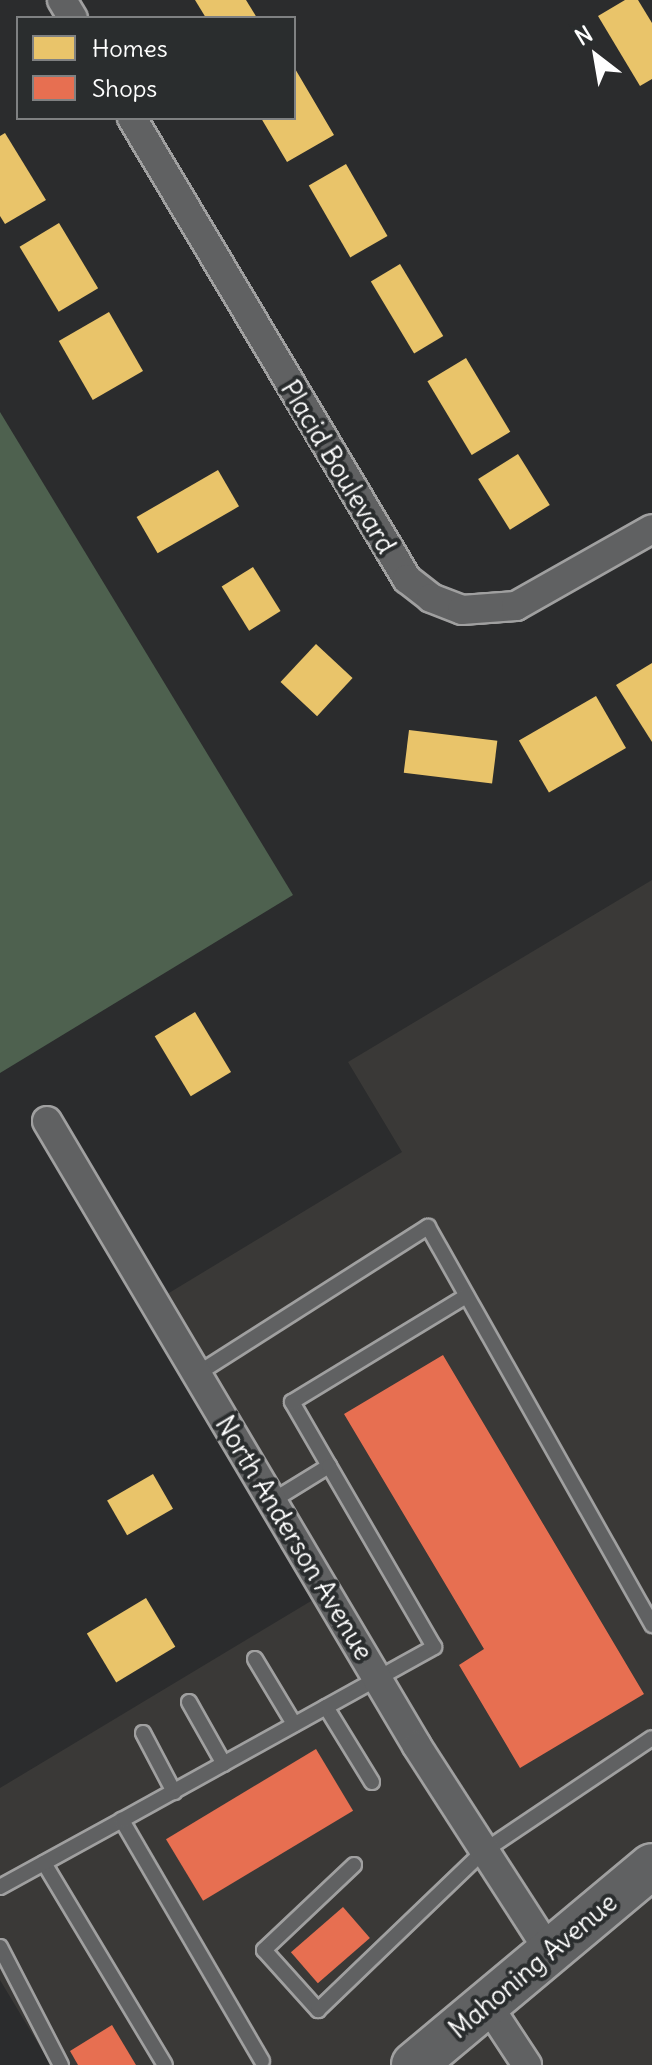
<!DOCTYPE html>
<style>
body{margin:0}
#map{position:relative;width:652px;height:2065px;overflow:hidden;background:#2b2c2d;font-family:Delius,sans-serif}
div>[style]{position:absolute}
.built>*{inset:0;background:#3a3937}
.green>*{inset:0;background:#4e614f}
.homes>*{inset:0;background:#e9c46a;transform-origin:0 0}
.shops>*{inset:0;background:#e76f51;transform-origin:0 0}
.roads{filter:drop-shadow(2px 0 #a0a0a0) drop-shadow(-2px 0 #a0a0a0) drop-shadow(0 2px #a0a0a0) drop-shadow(0 -2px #a0a0a0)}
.lane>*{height:14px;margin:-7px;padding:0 7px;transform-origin:7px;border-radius:7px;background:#606162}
.street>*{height:28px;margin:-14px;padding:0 14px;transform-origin:14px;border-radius:14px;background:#606162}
.primary>*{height:44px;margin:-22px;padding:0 22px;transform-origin:22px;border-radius:22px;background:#606162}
span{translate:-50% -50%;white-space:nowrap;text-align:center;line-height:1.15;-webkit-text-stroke:8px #2a2d2e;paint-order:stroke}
.street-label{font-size:26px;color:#fff}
.legend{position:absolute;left:16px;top:16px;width:280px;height:104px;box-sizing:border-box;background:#2a2d2e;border:2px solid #7f8182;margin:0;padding:10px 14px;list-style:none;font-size:24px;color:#fff}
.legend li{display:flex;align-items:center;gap:16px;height:40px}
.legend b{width:40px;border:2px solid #7f8182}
.north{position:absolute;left:556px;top:16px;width:80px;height:80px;-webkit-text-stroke:6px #2a2d2e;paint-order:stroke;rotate:329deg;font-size:22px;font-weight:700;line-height:32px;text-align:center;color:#fff}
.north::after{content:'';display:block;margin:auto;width:28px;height:36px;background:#fff;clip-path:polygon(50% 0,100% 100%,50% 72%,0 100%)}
</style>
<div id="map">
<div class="built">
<div style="clip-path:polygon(652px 880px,652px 2065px,51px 2065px,0 1980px,0 1788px,326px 1592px,154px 1302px,402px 1152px,348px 1062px)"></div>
</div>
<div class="green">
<div style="clip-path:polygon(0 412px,293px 895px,0 1073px)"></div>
</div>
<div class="homes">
<div style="clip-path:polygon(195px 0,246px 0,257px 18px,206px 18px)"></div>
<div style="clip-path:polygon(625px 0,638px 0,652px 23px,652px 79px,640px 86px,598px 16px)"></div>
<div style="clip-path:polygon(294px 67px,334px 135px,287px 162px,261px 118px,294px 118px)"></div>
<div style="clip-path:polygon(5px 133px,46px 200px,5px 224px,0 216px,0 136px)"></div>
<div style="left:346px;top:164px;width:83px;height:43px;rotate:60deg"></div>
<div style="left:59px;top:223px;width:76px;height:46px;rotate:59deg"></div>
<div style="left:400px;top:264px;width:84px;height:34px;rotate:59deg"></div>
<div style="left:109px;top:312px;width:68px;height:58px;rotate:60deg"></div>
<div style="left:466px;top:358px;width:86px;height:45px;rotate:59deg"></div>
<div style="left:518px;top:454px;width:60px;height:47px;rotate:58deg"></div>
<div style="left:218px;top:470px;width:42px;height:94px;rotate:60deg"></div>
<div style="left:253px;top:567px;width:52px;height:37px;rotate:58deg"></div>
<div style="left:316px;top:644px;width:50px;height:52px;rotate:43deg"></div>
<div style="clip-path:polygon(652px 663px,652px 742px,616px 685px)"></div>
<div style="left:596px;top:696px;width:60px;height:89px;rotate:60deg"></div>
<div style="left:409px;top:730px;width:89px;height:43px;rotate:7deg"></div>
<div style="left:195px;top:1012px;width:70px;height:47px;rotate:59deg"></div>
<div style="left:153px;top:1474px;width:40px;height:53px;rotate:60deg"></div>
<div style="left:146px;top:1598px;width:57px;height:69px;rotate:59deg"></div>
</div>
<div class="shops">
<div style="clip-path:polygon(443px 1355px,644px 1694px,520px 1768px,459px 1665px,484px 1649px,344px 1414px)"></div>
<div style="left:316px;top:1749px;width:72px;height:175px;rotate:59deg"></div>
<div style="left:343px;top:1907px;width:41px;height:69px;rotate:49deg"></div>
<div style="clip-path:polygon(112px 2025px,136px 2065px,78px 2065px,70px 2051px)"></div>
</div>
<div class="roads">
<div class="lane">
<div style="left:197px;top:1374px;width:274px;rotate:-32.5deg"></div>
<div style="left:428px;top:1227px;width:457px;rotate:60.6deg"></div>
<div style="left:272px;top:1501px;width:67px;rotate:-31.6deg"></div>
<div style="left:329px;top:1466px;width:74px;rotate:-120deg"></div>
<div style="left:292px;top:1402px;width:204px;rotate:-31.3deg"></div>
<div style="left:255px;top:1659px;width:76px;rotate:59deg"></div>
<div style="left:189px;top:1702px;width:71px;rotate:60.6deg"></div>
<div style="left:326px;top:1707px;width:88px;rotate:58.5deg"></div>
<div style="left:143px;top:1733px;width:67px;rotate:62.3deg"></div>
<div style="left:44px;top:1863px;width:235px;rotate:59.1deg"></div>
<div style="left:354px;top:1865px;width:124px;rotate:136.6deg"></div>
<div style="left:264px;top:1950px;width:81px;rotate:48deg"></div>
<div style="left:318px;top:2010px;width:230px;rotate:-43.8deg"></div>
<div style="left:484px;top:1851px;width:202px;rotate:-33.9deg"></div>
<div style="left:0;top:1887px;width:139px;rotate:-28.8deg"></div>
<div style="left:0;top:1947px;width:133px;rotate:62.7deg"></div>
<div style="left:262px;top:2061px;width:279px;rotate:-120.2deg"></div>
<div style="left:122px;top:1820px;width:357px;rotate:-29deg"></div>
<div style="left:434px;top:1647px;width:209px;rotate:-120.1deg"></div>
</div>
<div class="street">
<div style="left:62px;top:0;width:21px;rotate:59deg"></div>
<div style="left:132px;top:118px;width:537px;rotate:59.18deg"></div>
<div style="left:407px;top:579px;width:31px;rotate:38deg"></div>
<div style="left:431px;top:598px;width:33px;rotate:21deg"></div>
<div style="left:462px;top:610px;width:54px;rotate:-4.2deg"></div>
<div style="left:516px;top:606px;width:156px;rotate:-29.5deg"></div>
<div style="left:47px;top:1121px;width:726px;rotate:59.37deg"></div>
<div style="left:417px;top:1746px;width:244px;rotate:57.2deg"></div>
<div style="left:487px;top:2004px;width:73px;rotate:56.7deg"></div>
</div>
<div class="primary">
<div style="left:414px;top:2065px;width:310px;rotate:-39.9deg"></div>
</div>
</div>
<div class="street-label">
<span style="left:338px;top:467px;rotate:59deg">Placid Boulevard</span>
<span style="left:294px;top:1538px;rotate:59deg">North Anderson Avenue</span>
<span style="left:533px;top:1966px;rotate:-40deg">Mahoning Avenue</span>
</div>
<ul class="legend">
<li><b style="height:22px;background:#e9c46a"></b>Homes</li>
<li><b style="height:22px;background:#e76f51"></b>Shops</li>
</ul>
<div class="north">N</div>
</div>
